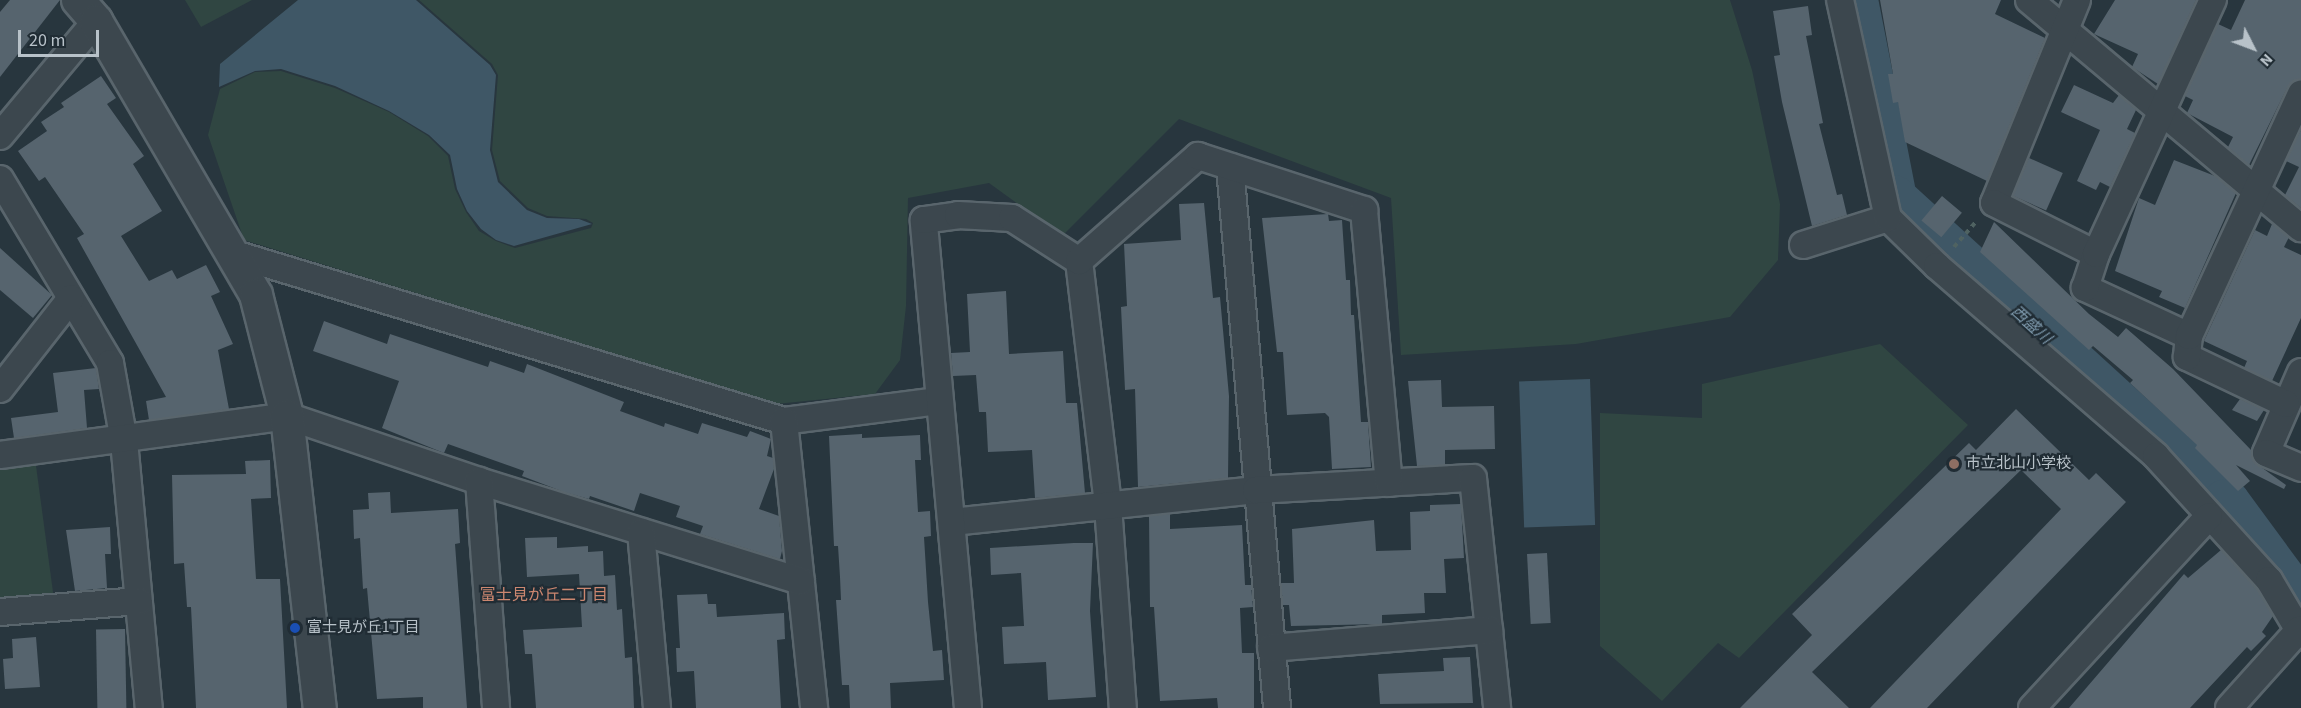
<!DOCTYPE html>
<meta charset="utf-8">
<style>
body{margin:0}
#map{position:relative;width:2301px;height:708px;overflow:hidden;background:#28363e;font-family:"Source Sans 3","Noto Sans JP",sans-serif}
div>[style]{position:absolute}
.green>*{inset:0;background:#304642}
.water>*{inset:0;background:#3f5766;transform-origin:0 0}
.river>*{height:48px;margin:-24px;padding:0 24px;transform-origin:24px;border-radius:24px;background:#3f5766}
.building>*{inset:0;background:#56646e;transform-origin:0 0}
.path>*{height:4px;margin-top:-2px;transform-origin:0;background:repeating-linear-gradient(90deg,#4f6261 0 4.5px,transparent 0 9px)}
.roads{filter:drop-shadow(2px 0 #59656c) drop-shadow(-2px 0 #59656c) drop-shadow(0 2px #59656c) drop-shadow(0 -2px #59656c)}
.minor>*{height:26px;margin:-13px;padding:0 13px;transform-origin:13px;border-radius:13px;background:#3c474e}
.tertiary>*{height:32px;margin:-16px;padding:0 16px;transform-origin:16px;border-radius:16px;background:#3c474e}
.dots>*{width:16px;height:16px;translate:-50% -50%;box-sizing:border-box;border:3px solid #202c34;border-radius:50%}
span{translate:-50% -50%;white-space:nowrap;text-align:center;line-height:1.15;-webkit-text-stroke:4.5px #202c34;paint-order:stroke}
.poi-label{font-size:15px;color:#b8c2c9}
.left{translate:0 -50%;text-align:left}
.water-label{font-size:16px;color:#7c97aa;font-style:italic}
.neighbourhood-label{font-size:16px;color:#cc8770}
.north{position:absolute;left:2223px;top:18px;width:60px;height:60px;-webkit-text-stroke:4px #202c34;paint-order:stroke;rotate:132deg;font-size:16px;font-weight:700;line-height:24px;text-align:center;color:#b8c2c9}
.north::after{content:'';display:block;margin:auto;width:21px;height:27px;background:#b8c2c9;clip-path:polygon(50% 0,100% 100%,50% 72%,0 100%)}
.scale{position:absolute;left:18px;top:30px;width:81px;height:27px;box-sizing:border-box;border:3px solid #b8c2c9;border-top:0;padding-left:8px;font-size:18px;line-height:21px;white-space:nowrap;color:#b8c2c9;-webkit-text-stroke:4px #202c34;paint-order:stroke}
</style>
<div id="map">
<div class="green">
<div style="clip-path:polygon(185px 0,252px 0,201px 27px)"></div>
<div style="clip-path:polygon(419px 0,1730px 0,1752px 70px,1780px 204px,1778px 260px,1730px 317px,1576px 344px,1401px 355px,1391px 198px,1179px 119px,1062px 236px,989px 183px,908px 198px,906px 306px,900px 360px,875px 394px,776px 404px,244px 240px,208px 135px,220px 89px,255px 72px,281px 71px,335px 88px,389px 112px,428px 136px,448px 156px,455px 189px,466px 212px,479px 231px,496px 241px,515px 248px,591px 228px,593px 223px,586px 219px,547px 216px,528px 208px,500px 181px,492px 150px,498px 75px,492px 64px)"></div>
<div style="clip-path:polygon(1880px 344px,1968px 425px,1739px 658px,1718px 643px,1662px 701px,1600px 646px,1600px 413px,1702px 418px,1702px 384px)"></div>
<div style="clip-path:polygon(34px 451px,55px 607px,0 612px,0 455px)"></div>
</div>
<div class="water">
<div style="clip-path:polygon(298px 0,416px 0,490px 65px,496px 75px,490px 150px,498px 182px,527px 210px,547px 218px,579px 219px,592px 224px,514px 246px,496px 240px,481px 229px,467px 211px,457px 189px,450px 155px,429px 135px,389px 111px,335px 86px,281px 69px,255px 71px,219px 87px,220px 64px)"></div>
<div style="left:1590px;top:379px;width:146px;height:71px;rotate:88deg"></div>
</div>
<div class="river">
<div style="left:1854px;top:0;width:203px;rotate:78.9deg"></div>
<div style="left:1893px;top:199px;width:451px;rotate:42.4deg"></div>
<div style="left:2226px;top:503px;width:127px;rotate:53.7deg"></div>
</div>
<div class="building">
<div style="clip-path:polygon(10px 0,60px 0,0 77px,0 12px)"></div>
<div style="clip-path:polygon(1880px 0,2001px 0,1995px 14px,2045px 38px,1987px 181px,1905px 142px,1898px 102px,1893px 103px,1888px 74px,1893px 74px)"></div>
<div style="clip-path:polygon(2115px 0,2196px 0,2158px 84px,2132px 67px,2138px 54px,2094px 34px)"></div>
<div style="clip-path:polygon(2245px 0,2301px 0,2301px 79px,2287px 88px,2249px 165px,2228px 147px,2233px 137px,2187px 113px,2193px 100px,2185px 96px,2218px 24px,2231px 30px)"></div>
<div style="clip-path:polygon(1808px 6px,1812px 35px,1806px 36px,1823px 123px,1819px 124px,1837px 195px,1842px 194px,1847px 215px,1812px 226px,1782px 102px,1774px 56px,1780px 55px,1773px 11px)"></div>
<div style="clip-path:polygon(101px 76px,116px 98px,107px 104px,144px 156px,133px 164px,162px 211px,121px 236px,149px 281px,172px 270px,177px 279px,206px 265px,220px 292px,211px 296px,233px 344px,218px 350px,229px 409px,149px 420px,146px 401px,166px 397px,77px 238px,84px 234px,45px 177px,39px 181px,18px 151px,47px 131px,41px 122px,64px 107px,61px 103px)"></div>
<div style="clip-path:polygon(2074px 85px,2113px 103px,2119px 95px,2136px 110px,2127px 129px,2135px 133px,2110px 187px,2100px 182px,2096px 190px,2077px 181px,2100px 130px,2061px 112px)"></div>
<div style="clip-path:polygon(2301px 130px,2301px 208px,2285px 195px,2299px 167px,2286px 161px)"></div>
<div style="left:2029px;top:158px;width:37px;height:41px;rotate:24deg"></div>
<div style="clip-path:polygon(2174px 160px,2215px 176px,2236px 193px,2185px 308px,2159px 297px,2162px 291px,2115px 271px,2139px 198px,2155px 205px)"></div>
<div style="left:1942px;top:196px;width:26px;height:32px;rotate:40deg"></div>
<div style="clip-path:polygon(1204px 203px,1213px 298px,1220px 297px,1229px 396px,1228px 478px,1138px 487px,1135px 389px,1125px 390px,1121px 307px,1127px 306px,1124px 244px,1181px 240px,1179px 204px)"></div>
<div style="clip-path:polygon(1328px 214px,1329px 221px,1342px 220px,1346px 280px,1350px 280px,1351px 315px,1354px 315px,1361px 422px,1368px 422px,1371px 467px,1332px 469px,1329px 417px,1325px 413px,1287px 415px,1283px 352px,1277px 352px,1262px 218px)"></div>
<div style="clip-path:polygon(1994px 222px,2089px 314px,2118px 337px,2126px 328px,2173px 369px,2252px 451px,2254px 462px,2286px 485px,2284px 489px,2236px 465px,2250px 481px,2238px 491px,2195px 448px,2197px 445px,2130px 383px,2133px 380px,2093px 346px,2089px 350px,1980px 252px)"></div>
<div style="clip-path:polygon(2272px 224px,2289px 237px,2284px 247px,2301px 255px,2301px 318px,2272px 381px,2244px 368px,2247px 361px,2204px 341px,2255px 230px,2267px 236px)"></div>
<div style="clip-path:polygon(0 248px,52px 295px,33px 318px,0 290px)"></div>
<div style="clip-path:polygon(1006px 291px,1009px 354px,1063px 351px,1066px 403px,1077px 403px,1085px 493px,1035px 498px,1032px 450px,988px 452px,986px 412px,979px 412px,976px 375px,953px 376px,951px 353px,970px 352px,967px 294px)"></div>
<div style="clip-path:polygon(324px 321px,387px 344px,390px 334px,488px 367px,490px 361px,524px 373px,527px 364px,624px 402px,620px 411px,664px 427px,665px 423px,698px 434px,702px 423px,747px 437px,750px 431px,771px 439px,767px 456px,773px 458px,774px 469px,759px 509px,779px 516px,782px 551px,780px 559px,700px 534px,703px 526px,676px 517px,680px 506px,640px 493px,634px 511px,590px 496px,589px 499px,564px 492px,522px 476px,524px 471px,448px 444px,444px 453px,382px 428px,399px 381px,313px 351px)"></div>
<div style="clip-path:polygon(96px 368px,99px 389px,84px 390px,87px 428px,14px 438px,11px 418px,58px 412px,53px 373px)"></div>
<div style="clip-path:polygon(1441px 380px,1442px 407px,1494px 406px,1495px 449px,1445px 450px,1445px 465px,1417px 466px,1408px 381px)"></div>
<div style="clip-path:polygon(2240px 399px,2264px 410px,2257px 421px,2232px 410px)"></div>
<div style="clip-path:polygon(2016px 409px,2089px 480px,2096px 473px,2126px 502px,1927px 708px,1870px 708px,2061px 509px,2021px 470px,1812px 672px,1849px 708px,1740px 708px,1812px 635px,1792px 614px,1969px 443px,1976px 450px)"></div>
<div style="clip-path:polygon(862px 434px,862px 438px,920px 435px,921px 460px,915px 460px,918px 512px,930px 511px,931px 536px,924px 537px,928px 602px,933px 651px,942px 650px,944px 680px,890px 683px,891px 708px,850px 708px,849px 685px,842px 685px,836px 600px,841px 600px,840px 577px,838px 546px,834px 546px,829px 436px)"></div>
<div style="clip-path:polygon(270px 460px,271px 498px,251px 499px,256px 579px,280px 579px,287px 708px,196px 708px,191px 607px,187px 607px,184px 563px,174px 564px,172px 475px,246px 474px,245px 461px)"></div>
<div style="clip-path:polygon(390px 492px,391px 513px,458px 509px,460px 543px,455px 544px,467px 708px,423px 708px,423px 697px,377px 699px,367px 588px,363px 589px,360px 538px,354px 539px,353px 510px,369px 509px,368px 493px)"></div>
<div style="clip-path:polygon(1461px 504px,1464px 558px,1444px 559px,1446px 593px,1424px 593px,1425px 613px,1382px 615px,1382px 624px,1291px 626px,1289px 605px,1283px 605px,1281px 583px,1294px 583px,1292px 529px,1374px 520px,1376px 551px,1411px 550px,1410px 512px,1430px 511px,1430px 505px)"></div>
<div style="clip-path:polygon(1170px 514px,1170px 529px,1242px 525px,1245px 585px,1251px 585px,1253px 607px,1240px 608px,1242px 653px,1254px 653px,1254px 708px,1218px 708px,1217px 698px,1160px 701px,1154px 607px,1150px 607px,1149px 516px)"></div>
<div style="clip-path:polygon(110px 527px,111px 554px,105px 554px,107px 588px,75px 591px,66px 530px)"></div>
<div style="clip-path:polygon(557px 537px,557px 548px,588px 546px,588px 552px,603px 551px,604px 576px,615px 575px,617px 610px,622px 609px,625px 658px,632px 657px,634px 708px,536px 708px,532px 654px,525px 654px,523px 630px,582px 627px,579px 574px,527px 577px,525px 538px)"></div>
<div style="clip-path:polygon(1074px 543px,1093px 543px,1090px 611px,1096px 697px,1048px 700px,1046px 662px,1004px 664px,1002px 627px,1024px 626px,1021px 573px,991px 575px,990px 548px)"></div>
<div style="clip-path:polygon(2221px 550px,2257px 589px,2273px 616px,2262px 632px,2266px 636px,2251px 651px,2247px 647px,2190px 708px,2069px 708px,2184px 574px,2188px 578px)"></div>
<div style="left:1547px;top:553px;width:70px;height:20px;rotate:87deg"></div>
<div style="clip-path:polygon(707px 594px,708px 604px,716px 604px,717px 617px,784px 613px,785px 639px,777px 640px,781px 708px,696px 708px,694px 671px,677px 672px,676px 648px,680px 648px,677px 595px)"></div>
<div style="left:125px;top:629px;width:79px;height:29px;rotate:89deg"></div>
<div style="clip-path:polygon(36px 637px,40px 687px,5px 689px,3px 659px,13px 658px,12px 639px)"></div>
<div style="clip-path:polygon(1470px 657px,1473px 703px,1380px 704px,1378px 674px,1444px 671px,1443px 658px)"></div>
</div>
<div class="path">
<div style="left:1954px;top:247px;width:35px;rotate:-49deg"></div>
</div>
<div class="roads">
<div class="minor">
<div style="left:2029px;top:0;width:355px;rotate:40deg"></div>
<div style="left:2077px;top:0;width:219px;rotate:112.2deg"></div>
<div style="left:1994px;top:203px;width:114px;rotate:26.6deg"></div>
<div style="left:0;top:136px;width:150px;rotate:-50.1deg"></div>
<div style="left:1230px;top:167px;width:543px;rotate:85.03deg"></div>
<div style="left:0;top:179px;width:214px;rotate:59.1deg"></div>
<div style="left:110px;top:363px;width:79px;rotate:79.8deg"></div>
<div style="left:124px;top:441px;width:268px;rotate:84.7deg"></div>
<div style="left:1888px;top:218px;width:69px;rotate:44.4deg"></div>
<div style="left:1937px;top:266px;width:290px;rotate:40.9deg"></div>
<div style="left:2156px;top:456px;width:168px;rotate:47.7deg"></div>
<div style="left:2269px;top:580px;width:63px;rotate:59.3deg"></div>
<div style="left:1803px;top:245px;width:89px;rotate:-17.6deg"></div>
<div style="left:1888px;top:218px;width:223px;rotate:-102.4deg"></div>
<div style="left:231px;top:253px;width:578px;rotate:16.9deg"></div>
<div style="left:784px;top:421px;width:156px;rotate:-7.4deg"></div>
<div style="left:1079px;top:261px;width:247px;rotate:83.2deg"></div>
<div style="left:1108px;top:506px;width:203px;rotate:85.8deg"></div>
<div style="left:2189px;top:336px;width:115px;rotate:-155.2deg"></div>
<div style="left:2085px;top:288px;width:36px;rotate:-72deg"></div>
<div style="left:2096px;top:254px;width:280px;rotate:-65.3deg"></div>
<div style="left:2301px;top:372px;width:88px;rotate:113.4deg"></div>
<div style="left:2266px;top:453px;width:38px;rotate:23deg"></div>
<div style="left:0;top:389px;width:115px;rotate:-52deg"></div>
<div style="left:2286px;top:404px;width:110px;rotate:-154.6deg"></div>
<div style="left:2187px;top:357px;width:21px;rotate:-85deg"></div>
<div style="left:2189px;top:336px;width:267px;rotate:-65.2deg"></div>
<div style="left:784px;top:421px;width:289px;rotate:84deg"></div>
<div style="left:0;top:455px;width:290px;rotate:-7.7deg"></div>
<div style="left:287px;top:416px;width:203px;rotate:18.7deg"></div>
<div style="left:479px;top:481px;width:337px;rotate:17.3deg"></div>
<div style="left:479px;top:481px;width:228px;rotate:85.7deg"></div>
<div style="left:952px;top:522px;width:306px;rotate:-6deg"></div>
<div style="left:1256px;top:490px;width:217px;rotate:-3.2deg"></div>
<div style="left:1473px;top:478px;width:231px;rotate:84deg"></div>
<div style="left:641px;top:532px;width:177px;rotate:84.8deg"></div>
<div style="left:0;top:612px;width:139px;rotate:-4.5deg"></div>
<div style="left:1271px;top:648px;width:219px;rotate:-4.7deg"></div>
<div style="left:968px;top:708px;width:490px;rotate:-95.2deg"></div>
<div style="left:924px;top:220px;width:34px;rotate:-8deg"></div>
<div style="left:958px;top:215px;width:54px;rotate:3.2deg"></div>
<div style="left:1012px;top:218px;width:80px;rotate:32.7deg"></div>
<div style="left:1079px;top:261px;width:159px;rotate:-41.4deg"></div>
<div style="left:1198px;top:156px;width:175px;rotate:18deg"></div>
<div style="left:1364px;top:210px;width:274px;rotate:84.8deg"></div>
<div style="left:2032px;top:708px;width:261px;rotate:-47.3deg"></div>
<div style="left:2229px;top:708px;width:105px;rotate:-48.1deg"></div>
</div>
<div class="tertiary">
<div style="left:78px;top:0;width:28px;rotate:49deg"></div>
<div style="left:96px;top:21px;width:317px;rotate:59.7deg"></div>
<div style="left:256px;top:295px;width:125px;rotate:75.6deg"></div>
<div style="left:287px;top:416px;width:294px;rotate:83.6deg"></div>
</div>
</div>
<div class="dots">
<div style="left:1954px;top:464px;background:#8d6e63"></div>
<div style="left:295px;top:628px;background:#1a4fb4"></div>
</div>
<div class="poi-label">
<span class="left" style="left:1966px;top:464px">市立北山小学校</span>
<span class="left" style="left:307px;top:628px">富士見が丘1丁目</span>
</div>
<div class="water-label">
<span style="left:2031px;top:325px;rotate:42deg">西盛川</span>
</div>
<div class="neighbourhood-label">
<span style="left:544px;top:595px">富士見が丘二丁目</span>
</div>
<div class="north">N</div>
<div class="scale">20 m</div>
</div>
